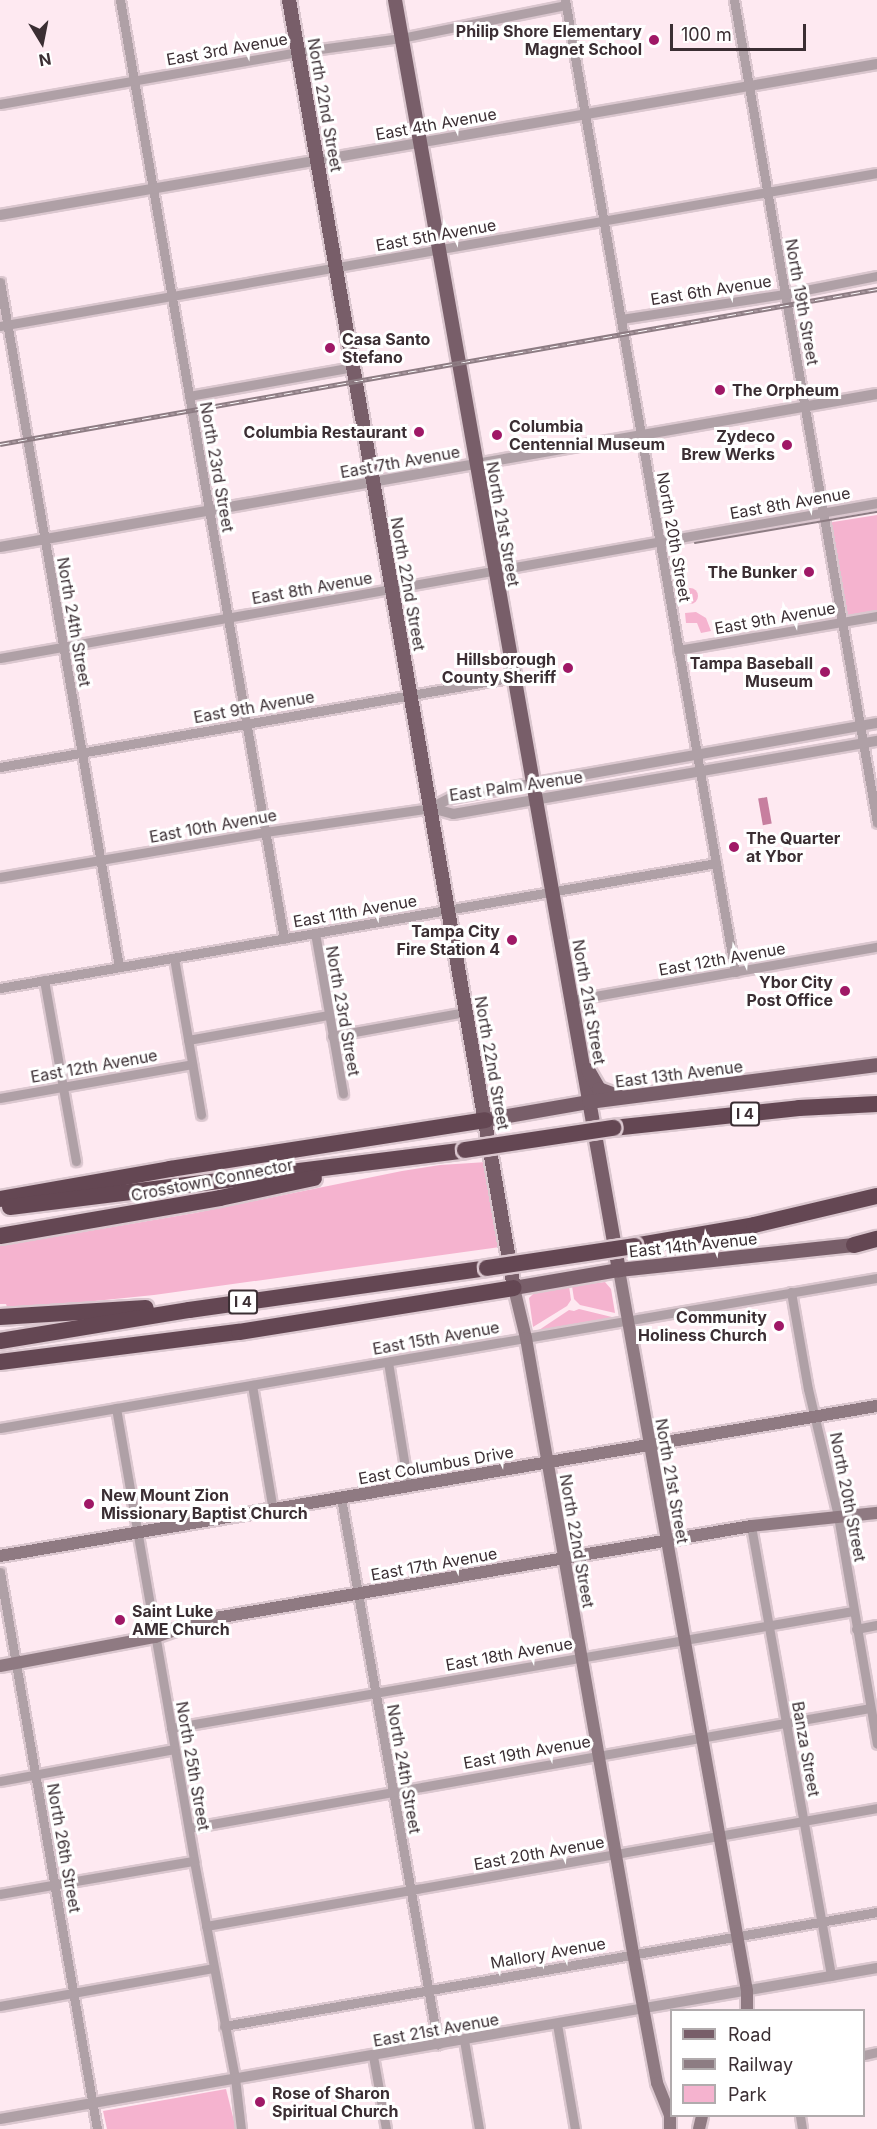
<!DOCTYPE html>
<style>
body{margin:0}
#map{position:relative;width:877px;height:2129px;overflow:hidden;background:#fee9f1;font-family:Inter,sans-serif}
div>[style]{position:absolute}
.green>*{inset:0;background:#f5b3cf}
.round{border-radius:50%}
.water>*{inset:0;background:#c77f9f;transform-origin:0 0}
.roads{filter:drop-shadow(2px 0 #dbc7cf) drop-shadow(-2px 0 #dbc7cf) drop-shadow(0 2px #dbc7cf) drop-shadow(0 -2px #dbc7cf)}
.minor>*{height:9px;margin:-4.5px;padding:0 4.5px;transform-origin:4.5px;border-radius:4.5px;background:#afa0a6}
.tertiary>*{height:10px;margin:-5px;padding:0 5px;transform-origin:5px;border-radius:5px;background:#afa0a6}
.secondary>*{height:12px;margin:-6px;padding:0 6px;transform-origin:6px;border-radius:6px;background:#8f7a82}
.primary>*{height:14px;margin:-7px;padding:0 7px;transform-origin:7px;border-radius:7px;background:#785e69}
.motorway>*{height:16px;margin:-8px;padding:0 8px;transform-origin:8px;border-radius:8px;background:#644753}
.tram>*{height:1.5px;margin:-0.75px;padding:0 0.75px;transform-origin:0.75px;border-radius:0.75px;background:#8d7c83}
.rail>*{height:5px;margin-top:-2.5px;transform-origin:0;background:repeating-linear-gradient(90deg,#fff 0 9px,#8d7c83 0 18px);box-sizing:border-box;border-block:2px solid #8d7c83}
.bridges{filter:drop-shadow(2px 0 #dbc7cf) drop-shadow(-2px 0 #dbc7cf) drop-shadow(0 2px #dbc7cf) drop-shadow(0 -2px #dbc7cf)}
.motorway-bridge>*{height:16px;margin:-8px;padding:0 8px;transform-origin:8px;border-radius:8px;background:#644753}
.dots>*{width:16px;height:16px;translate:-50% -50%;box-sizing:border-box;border:3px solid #fff;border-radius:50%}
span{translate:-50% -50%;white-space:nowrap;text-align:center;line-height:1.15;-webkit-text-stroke:6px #fff;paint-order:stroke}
.shield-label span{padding:2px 4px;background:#fff;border:2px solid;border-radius:4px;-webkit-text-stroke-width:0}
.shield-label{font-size:15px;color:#3b2e33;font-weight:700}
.poi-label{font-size:16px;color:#3b2e33;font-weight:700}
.right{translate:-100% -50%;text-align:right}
.left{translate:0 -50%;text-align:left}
.street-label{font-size:16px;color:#3b2e33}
.legend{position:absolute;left:670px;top:2009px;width:195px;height:108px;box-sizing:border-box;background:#fff;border:2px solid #b1abad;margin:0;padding:8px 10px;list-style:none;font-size:18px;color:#3b2e33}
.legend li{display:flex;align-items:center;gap:12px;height:30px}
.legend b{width:30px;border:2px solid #b1abad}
.north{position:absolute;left:12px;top:12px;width:60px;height:60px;-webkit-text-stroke:4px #fff;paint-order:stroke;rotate:170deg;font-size:16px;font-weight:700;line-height:24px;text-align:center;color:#3b2e33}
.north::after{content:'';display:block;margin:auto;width:21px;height:27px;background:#3b2e33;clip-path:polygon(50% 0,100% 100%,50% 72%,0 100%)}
.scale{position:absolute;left:670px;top:24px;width:136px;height:27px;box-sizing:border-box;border:3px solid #3b2e33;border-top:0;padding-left:8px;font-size:18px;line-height:21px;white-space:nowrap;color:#3b2e33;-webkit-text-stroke:4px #fff;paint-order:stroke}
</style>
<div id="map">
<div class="green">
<div style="clip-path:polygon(877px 515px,877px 613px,843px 620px,827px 523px)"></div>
<div class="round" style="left:682px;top:588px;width:16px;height:16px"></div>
<div style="clip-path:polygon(696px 612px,706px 618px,711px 631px,701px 633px,697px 623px,686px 623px,685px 613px)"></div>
<div style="clip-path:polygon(487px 1162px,500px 1247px,154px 1295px,55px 1305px,7px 1307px,6px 1304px,0 1304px,0 1246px,195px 1213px,402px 1171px,440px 1165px)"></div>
<div style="clip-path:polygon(605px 1282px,611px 1289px,615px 1313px,580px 1305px,574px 1299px,572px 1286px)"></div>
<div style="clip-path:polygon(569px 1286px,571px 1300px,567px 1306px,533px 1327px,529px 1298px,537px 1290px)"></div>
<div style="clip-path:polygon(579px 1309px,616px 1318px,536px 1332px,569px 1310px,574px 1311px)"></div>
<div style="clip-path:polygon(226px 2089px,236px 2129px,107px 2129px,103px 2111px)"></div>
</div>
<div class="water">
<div style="left:767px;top:797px;width:27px;height:9px;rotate:80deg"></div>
</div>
<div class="roads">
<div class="minor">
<div style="left:120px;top:0;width:953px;rotate:80.09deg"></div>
<div style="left:565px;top:0;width:987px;rotate:80.08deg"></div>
<div style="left:734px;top:0;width:835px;rotate:80.14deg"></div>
<div style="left:0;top:104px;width:303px;rotate:-9.9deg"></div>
<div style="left:298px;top:52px;width:104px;rotate:-7.7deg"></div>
<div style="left:401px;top:38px;width:168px;rotate:-11.3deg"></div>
<div style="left:0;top:282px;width:695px;rotate:80.14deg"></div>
<div style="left:621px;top:319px;width:166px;rotate:-8.7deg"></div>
<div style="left:785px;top:294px;width:94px;rotate:-11.1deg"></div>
<div style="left:0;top:326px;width:890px;rotate:-9.9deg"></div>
<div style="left:189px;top:396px;width:168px;rotate:-10deg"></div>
<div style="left:678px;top:650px;width:202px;rotate:-9.7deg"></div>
<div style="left:0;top:658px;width:891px;rotate:-10.02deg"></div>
<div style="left:0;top:767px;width:522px;rotate:-9.93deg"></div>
<div style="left:0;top:877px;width:269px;rotate:-9.6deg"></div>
<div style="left:265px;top:832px;width:168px;rotate:-8.2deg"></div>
<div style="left:315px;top:933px;width:163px;rotate:80.1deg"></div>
<div style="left:174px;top:958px;width:159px;rotate:80.2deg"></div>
<div style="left:44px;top:980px;width:184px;rotate:80deg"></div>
<div style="left:0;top:988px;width:727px;rotate:-9.9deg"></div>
<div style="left:572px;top:1000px;width:310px;rotate:-9.9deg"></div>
<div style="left:332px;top:1036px;width:136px;rotate:-10.2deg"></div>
<div style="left:188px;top:1040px;width:143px;rotate:-10.1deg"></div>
<div style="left:0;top:1098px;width:195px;rotate:-10deg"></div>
<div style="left:791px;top:1292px;width:98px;rotate:80.1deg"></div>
<div style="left:808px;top:1389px;width:130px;rotate:76.7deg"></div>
<div style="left:838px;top:1516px;width:231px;rotate:80.3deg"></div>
<div style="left:388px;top:1362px;width:126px;rotate:80.8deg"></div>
<div style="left:252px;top:1385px;width:127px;rotate:80.5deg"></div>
<div style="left:116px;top:1408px;width:460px;rotate:80.2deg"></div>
<div style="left:194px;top:1861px;width:221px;rotate:79.3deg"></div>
<div style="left:235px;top:2078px;width:51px;rotate:83.3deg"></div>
<div style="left:0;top:1428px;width:890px;rotate:-9.71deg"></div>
<div style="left:341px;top:1498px;width:555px;rotate:79.93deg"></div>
<div style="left:751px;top:1526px;width:457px;rotate:79.9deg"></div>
<div style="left:0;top:1572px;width:565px;rotate:80.12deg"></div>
<div style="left:856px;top:1629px;width:21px;rotate:-11deg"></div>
<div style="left:171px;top:1728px;width:692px;rotate:-9.73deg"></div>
<div style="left:0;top:1781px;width:177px;rotate:-10.4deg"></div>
<div style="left:189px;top:1828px;width:691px;rotate:-9.99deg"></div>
<div style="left:0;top:1894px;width:197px;rotate:-9.7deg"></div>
<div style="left:206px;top:1926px;width:681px;rotate:-9.97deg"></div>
<div style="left:0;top:2006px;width:216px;rotate:-10.1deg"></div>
<div style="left:557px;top:2024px;width:107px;rotate:80.3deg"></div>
<div style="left:224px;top:2026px;width:663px;rotate:-9.9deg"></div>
<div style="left:464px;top:2040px;width:90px;rotate:80.4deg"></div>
<div style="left:864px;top:2055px;width:13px;rotate:-13deg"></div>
<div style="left:373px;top:2056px;width:74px;rotate:79.9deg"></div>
<div style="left:800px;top:2116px;width:13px;rotate:81deg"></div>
</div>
<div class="tertiary">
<div style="left:0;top:215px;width:890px;rotate:-9.77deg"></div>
<div style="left:0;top:547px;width:890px;rotate:-9.9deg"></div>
<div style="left:431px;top:808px;width:22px;rotate:-27deg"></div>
<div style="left:451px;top:798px;width:433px;rotate:-10deg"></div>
<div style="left:431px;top:808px;width:23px;rotate:15deg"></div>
<div style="left:453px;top:814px;width:430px;rotate:-9.8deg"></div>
<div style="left:0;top:2119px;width:890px;rotate:-9.77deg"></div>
</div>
<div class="secondary">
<div style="left:619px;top:1270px;width:732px;rotate:79.93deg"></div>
<div style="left:747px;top:1991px;width:19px;rotate:90deg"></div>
<div style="left:514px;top:1288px;width:51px;rotate:76.5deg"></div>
<div style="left:526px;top:1338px;width:624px;rotate:80.13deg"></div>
<div style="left:633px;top:1953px;width:132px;rotate:79.5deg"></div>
<div style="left:657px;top:2083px;width:35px;rotate:68deg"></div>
<div style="left:670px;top:2115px;width:14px;rotate:90deg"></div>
<div style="left:0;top:1556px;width:890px;rotate:-9.71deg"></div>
<div style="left:0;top:1666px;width:158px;rotate:-10.6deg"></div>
<div style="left:155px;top:1637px;width:52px;rotate:-19.1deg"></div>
<div style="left:204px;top:1620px;width:555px;rotate:-9.75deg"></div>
<div style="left:751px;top:1526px;width:127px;rotate:-5.9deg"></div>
<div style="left:699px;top:2129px;width:13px;rotate:-77deg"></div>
</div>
<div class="primary">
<div style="left:289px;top:0;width:1308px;rotate:80.09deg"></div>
<div style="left:514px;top:1288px;width:107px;rotate:-9.7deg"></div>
<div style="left:619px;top:1270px;width:236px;rotate:-6.1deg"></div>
<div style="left:395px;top:0;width:1290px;rotate:80deg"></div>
<div style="left:588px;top:1070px;width:22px;rotate:60deg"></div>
<div style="left:599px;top:1089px;width:22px;rotate:21deg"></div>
<div style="left:485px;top:1120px;width:106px;rotate:-9.8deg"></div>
<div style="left:589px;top:1102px;width:290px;rotate:-7.3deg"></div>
</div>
<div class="motorway">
<div style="left:613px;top:1128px;width:187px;rotate:-6.1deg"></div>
<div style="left:799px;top:1108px;width:78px;rotate:-2.9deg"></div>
<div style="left:0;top:1199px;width:173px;rotate:-10deg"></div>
<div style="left:170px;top:1169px;width:319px;rotate:-8.8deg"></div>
<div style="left:10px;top:1207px;width:459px;rotate:-7.1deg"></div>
<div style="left:0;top:1236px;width:223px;rotate:-9.8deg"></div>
<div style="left:220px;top:1198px;width:96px;rotate:-12deg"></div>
<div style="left:854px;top:1245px;width:24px;rotate:-15deg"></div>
<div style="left:634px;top:1246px;width:122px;rotate:-9.9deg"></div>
<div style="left:754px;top:1225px;width:126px;rotate:-13.3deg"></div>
<div style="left:0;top:1317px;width:146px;rotate:-3.5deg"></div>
<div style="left:0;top:1341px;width:192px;rotate:-9.3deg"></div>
<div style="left:189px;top:1310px;width:301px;rotate:-8deg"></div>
<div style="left:0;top:1362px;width:241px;rotate:-7.2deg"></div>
<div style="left:239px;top:1332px;width:278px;rotate:-9.1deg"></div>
</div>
</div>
<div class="tram">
<div style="left:695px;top:543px;width:185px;rotate:-9.7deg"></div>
</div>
<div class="rail">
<div style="left:0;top:444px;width:891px;rotate:-10.02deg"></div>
</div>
<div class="bridges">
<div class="motorway-bridge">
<div style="left:465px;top:1150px;width:150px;rotate:-8.5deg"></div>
<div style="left:487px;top:1268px;width:149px;rotate:-8.5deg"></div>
</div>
</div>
<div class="dots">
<div style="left:654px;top:40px;background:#9f1866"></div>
<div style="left:330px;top:348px;background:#9f1866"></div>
<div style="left:720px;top:390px;background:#9f1866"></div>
<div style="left:419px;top:432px;background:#9f1866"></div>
<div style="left:497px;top:435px;background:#9f1866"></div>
<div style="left:787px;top:445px;background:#9f1866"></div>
<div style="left:809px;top:572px;background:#9f1866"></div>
<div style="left:568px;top:668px;background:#9f1866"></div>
<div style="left:825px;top:672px;background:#9f1866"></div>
<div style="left:734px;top:847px;background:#9f1866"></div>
<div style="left:512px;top:940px;background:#9f1866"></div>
<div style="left:845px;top:991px;background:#9f1866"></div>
<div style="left:779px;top:1326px;background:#9f1866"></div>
<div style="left:89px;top:1504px;background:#9f1866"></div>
<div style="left:120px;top:1620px;background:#9f1866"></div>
<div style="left:260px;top:2102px;background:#9f1866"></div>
</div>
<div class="shield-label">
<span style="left:745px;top:1114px">I 4</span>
<span style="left:243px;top:1302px">I 4</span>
</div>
<div class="poi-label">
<span class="right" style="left:642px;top:40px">Philip Shore Elementary<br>Magnet School</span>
<span class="left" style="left:342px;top:348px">Casa Santo<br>Stefano</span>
<span class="left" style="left:732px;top:390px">The Orpheum</span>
<span class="left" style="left:509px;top:435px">Columbia<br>Centennial Museum</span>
<span class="right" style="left:407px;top:432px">Columbia Restaurant</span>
<span class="right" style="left:775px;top:445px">Zydeco<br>Brew Werks</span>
<span class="right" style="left:797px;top:572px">The Bunker</span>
<span class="right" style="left:556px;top:668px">Hillsborough<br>County Sheriff</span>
<span class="right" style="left:813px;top:672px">Tampa Baseball<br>Museum</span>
<span class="left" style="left:746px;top:847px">The Quarter<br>at Ybor</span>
<span class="right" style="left:500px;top:940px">Tampa City<br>Fire Station 4</span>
<span class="right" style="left:833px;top:991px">Ybor City<br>Post Office</span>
<span class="right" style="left:767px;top:1326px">Community<br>Holiness Church</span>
<span class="left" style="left:101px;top:1504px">New Mount Zion<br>Missionary Baptist Church</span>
<span class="left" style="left:132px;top:1620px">Saint Luke<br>AME Church</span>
<span class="left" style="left:272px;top:2102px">Rose of Sharon<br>Spiritual Church</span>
</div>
<div class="street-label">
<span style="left:227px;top:49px;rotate:-10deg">East 3rd Avenue</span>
<span style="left:325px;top:105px;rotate:80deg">North 22nd Street</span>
<span style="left:436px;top:124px;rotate:-10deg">East 4th Avenue</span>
<span style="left:436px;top:235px;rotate:-10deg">East 5th Avenue</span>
<span style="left:711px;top:290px;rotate:-9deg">East 6th Avenue</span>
<span style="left:802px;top:302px;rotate:80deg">North 19th Street</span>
<span style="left:400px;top:462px;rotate:-10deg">East 7th Avenue</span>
<span style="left:217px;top:467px;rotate:80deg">North 23rd Street</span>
<span style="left:790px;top:503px;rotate:-10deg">East 8th Avenue</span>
<span style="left:503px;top:524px;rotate:80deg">North 21st Street</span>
<span style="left:674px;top:537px;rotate:80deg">North 20th Street</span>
<span style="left:408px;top:584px;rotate:80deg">North 22nd Street</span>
<span style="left:312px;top:588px;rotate:-10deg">East 8th Avenue</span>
<span style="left:775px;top:618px;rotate:-10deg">East 9th Avenue</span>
<span style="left:74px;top:622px;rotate:80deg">North 24th Street</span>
<span style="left:254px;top:707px;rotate:-10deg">East 9th Avenue</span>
<span style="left:516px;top:786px;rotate:-8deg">East Palm Avenue</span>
<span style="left:213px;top:826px;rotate:-10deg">East 10th Avenue</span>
<span style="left:355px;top:911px;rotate:-10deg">East 11th Avenue</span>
<span style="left:722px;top:959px;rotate:-10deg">East 12th Avenue</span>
<span style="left:589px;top:1002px;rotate:80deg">North 21st Street</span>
<span style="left:343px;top:1011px;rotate:80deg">North 23rd Street</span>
<span style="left:492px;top:1063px;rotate:80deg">North 22nd Street</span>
<span style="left:94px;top:1066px;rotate:-10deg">East 12th Avenue</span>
<span style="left:679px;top:1074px;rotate:-7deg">East 13th Avenue</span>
<span style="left:212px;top:1180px;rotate:-11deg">Crosstown Connector</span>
<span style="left:693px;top:1245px;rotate:-6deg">East 14th Avenue</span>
<span style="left:436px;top:1338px;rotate:-10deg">East 15th Avenue</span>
<span style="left:436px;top:1465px;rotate:-10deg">East Columbus Drive</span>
<span style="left:672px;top:1481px;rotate:80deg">North 21st Street</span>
<span style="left:848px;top:1497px;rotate:79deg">North 20th Street</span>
<span style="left:577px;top:1541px;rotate:80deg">North 22nd Street</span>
<span style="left:434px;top:1564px;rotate:-10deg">East 17th Avenue</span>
<span style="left:509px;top:1654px;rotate:-10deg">East 18th Avenue</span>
<span style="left:806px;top:1749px;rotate:80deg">Banza Street</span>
<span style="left:527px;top:1752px;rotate:-10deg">East 19th Avenue</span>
<span style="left:193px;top:1766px;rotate:80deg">North 25th Street</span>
<span style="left:404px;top:1769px;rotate:80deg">North 24th Street</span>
<span style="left:64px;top:1848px;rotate:80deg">North 26th Street</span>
<span style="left:539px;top:1853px;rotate:-10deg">East 20th Avenue</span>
<span style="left:548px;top:1953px;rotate:-10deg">Mallory Avenue</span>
<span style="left:436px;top:2030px;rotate:-10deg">East 21st Avenue</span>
</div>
<ul class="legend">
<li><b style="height:8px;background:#785e69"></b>Road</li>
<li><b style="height:8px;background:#8d7c83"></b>Railway</li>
<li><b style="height:16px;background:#f5b3cf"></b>Park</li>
</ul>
<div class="north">N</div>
<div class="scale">100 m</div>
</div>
